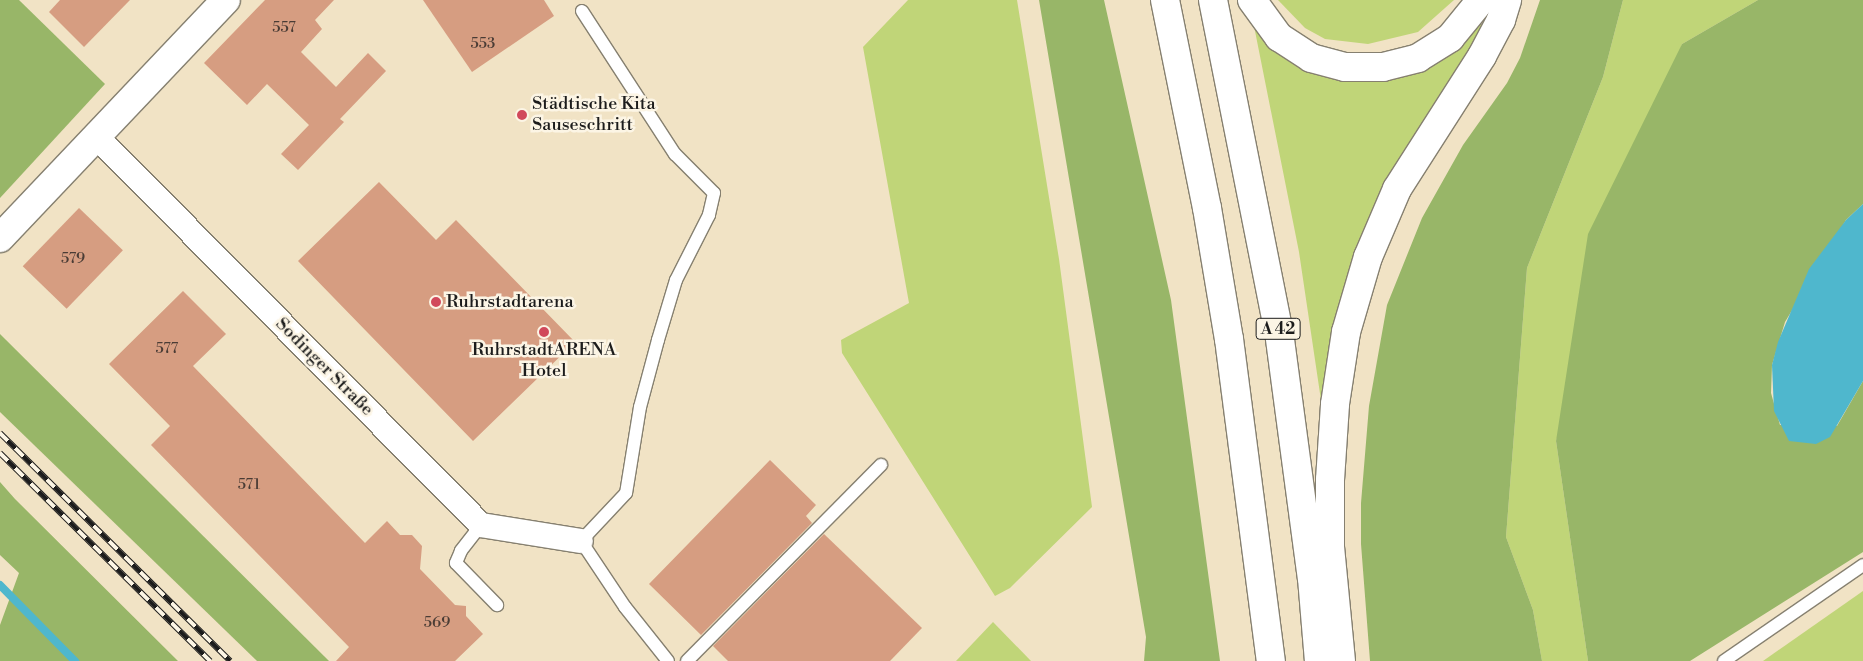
<!DOCTYPE html>
<meta charset="utf-8">
<style>
body{margin:0}
#map{position:relative;width:1863px;height:661px;overflow:hidden;background:#f1e3c5;font-family:"Libre Bodoni",serif}
div>[style]{position:absolute}
.green>*{inset:0;background:#c0d578}
.forest>*{inset:0;background:#98b668}
.water>*{inset:0;background:#4fb7cd}
.stream>*{height:8px;margin:-4px;padding:0 4px;transform-origin:4px;border-radius:4px;background:#4fb7cd}
.building>*{inset:0;background:#d69d81;transform-origin:0 0}
.roads{filter:drop-shadow(1px 0 #868070) drop-shadow(-1px 0 #868070) drop-shadow(0 1px #868070) drop-shadow(0 -1px #868070)}
.lane>*{height:12px;margin:-6px;padding:0 6px;transform-origin:6px;border-radius:6px;background:#fff}
.street>*{height:24px;margin:-12px;padding:0 12px;transform-origin:12px;border-radius:12px;background:#fff}
.secondary>*{height:28px;margin:-14px;padding:0 14px;transform-origin:14px;border-radius:14px;background:#fff}
.highway>*{height:28px;margin:-14px;padding:0 14px;transform-origin:14px;border-radius:14px;background:#fff}
.rail>*{height:5.5px;margin-top:-2.75px;transform-origin:0;background:repeating-linear-gradient(90deg,#fcf5e5 0 11px,#1c1c1c 0 22px);box-sizing:border-box;border-block:1px solid #1c1c1c}
.dots>*{width:14px;height:14px;translate:-50% -50%;box-sizing:border-box;border:2px solid #fcf5e5;border-radius:50%}
span{translate:-50% -50%;white-space:nowrap;text-align:center;line-height:1.15;-webkit-text-stroke:5px #fcf5e5;paint-order:stroke}
.number-label{font-size:15px;color:#4a3c35}
.number-label span{-webkit-text-stroke-width:0}
.shield-label span{padding:1px 4px;background:#fcf5e5;border:1px solid;border-radius:4px;-webkit-text-stroke-width:0}
.shield-label{font-size:16px;color:#1c1c1c;font-weight:700}
.poi-label{font-size:18px;color:#1c1c1c}
.left{translate:0 -50%;text-align:left}
.street-label{font-size:18px;color:#1c1c1c}
</style>
<div id="map">
<div class="green">
<div style="clip-path:polygon(908px 0,1017px 0,1059px 259px,1092px 507px,1010px 588px,995px 596px,842px 353px,841px 340px,909px 303px,863px 47px)"></div>
<div style="clip-path:polygon(1278px 0,1454px 0,1418px 32px,1368px 44px,1325px 39px,1305px 28px)"></div>
<div style="clip-path:polygon(1623px 0,1758px 0,1682px 44px,1556px 441px,1588px 661px,1542px 661px,1533px 610px,1506px 537px,1527px 268px,1603px 77px)"></div>
<div style="clip-path:polygon(1479px 22px,1484px 27px,1444px 95px,1322px 407px,1299px 252px,1254px 26px,1337px 74px)"></div>
<div style="clip-path:polygon(1863px 591px,1863px 661px,1763px 661px)"></div>
<div style="clip-path:polygon(993px 622px,1031px 661px,956px 661px)"></div>
</div>
<div class="forest">
<div style="clip-path:polygon(0 0,19px 0,105px 84px,0 198px)"></div>
<div style="clip-path:polygon(1039px 0,1104px 0,1171px 300px,1220px 661px,1144px 661px,1146px 637px)"></div>
<div style="clip-path:polygon(1540px 0,1623px 0,1603px 77px,1527px 268px,1506px 537px,1533px 610px,1542px 661px,1370px 661px,1361px 544px,1361px 503px,1369px 406px,1387px 305px,1422px 218px,1463px 145px,1507px 83px,1520px 58px)"></div>
<div style="clip-path:polygon(1758px 0,1863px 0,1863px 204px,1846px 220px,1785px 322px,1772px 365px,1771px 393px,1780px 425px,1837px 426px,1863px 381px,1863px 552px,1690px 661px,1588px 661px,1556px 441px,1588px 234px,1682px 44px)"></div>
<div style="clip-path:polygon(0 334px,329px 661px,257px 661px,0 412px)"></div>
<div style="clip-path:polygon(0 482px,15px 499px,178px 661px,0 661px,0 625px,19px 573px,0 555px)"></div>
</div>
<div class="water">
<div style="clip-path:polygon(1863px 204px,1863px 381px,1830px 437px,1816px 444px,1789px 441px,1774px 411px,1772px 365px,1778px 342px,1809px 269px,1846px 220px)"></div>
</div>
<div class="stream">
<div style="left:0;top:585px;width:107px;rotate:45.4deg"></div>
</div>
<div class="building">
<div style="clip-path:polygon(60px 0,130px 0,84px 47px,49px 12px)"></div>
<div style="clip-path:polygon(265px 0,334px 0,315px 20px,322px 29px,301px 52px,336px 87px,368px 53px,386px 71px,340px 119px,344px 122px,298px 170px,281px 154px,309px 125px,267px 84px,247px 105px,204px 63px)"></div>
<div style="clip-path:polygon(423px 0,544px 0,554px 16px,472px 72px)"></div>
<div style="clip-path:polygon(379px 182px,436px 240px,456px 220px,575px 342px,473px 441px,298px 261px)"></div>
<div style="left:79px;top:208px;width:61px;height:81px;rotate:44deg"></div>
<div style="clip-path:polygon(183px 291px,226px 334px,193px 366px,365px 543px,387px 521px,400px 535px,412px 535px,422px 546px,420px 569px,455px 605px,466px 606px,466px 616px,483px 634px,455px 661px,336px 661px,349px 647px,151px 445px,170px 426px,109px 364px)"></div>
<div style="clip-path:polygon(770px 460px,816px 505px,806px 516px,812px 523px,701px 635px,649px 584px)"></div>
<div style="clip-path:polygon(824px 534px,922px 628px,890px 661px,728px 661px,713px 646px)"></div>
</div>
<div class="roads">
<div class="lane">
<div style="left:582px;top:11px;width:171px;rotate:57deg"></div>
<div style="left:675px;top:154px;width:55px;rotate:45deg"></div>
<div style="left:714px;top:193px;width:23px;rotate:103deg"></div>
<div style="left:709px;top:215px;width:73px;rotate:116.9deg"></div>
<div style="left:676px;top:280px;width:63px;rotate:106.7deg"></div>
<div style="left:658px;top:340px;width:69px;rotate:105deg"></div>
<div style="left:640px;top:407px;width:87px;rotate:99.2deg"></div>
<div style="left:626px;top:493px;width:66px;rotate:133.2deg"></div>
<div style="left:581px;top:541px;width:79px;rotate:56.3deg"></div>
<div style="left:625px;top:607px;width:69px;rotate:51.5deg"></div>
<div style="left:481px;top:525px;width:33px;rotate:128deg"></div>
<div style="left:461px;top:551px;width:13px;rotate:113deg"></div>
<div style="left:456px;top:563px;width:59px;rotate:45.7deg"></div>
<div style="left:687px;top:661px;width:276px;rotate:-45.3deg"></div>
<div style="left:1724px;top:661px;width:169px;rotate:-34.6deg"></div>
</div>
<div class="street">
<div style="left:96px;top:136px;width:547px;rotate:45.3deg"></div>
<div style="left:481px;top:525px;width:101px;rotate:9.1deg"></div>
</div>
<div class="secondary">
<div style="left:0;top:238px;width:328px;rotate:-46.5deg"></div>
</div>
<div class="highway">
<div style="left:1165px;top:0;width:212px;rotate:78.6deg"></div>
<div style="left:1207px;top:208px;width:133px;rotate:80.5deg"></div>
<div style="left:1229px;top:339px;width:325px;rotate:82.6deg"></div>
<div style="left:1213px;top:0;width:338px;rotate:78.8deg"></div>
<div style="left:1279px;top:332px;width:248px;rotate:82.4deg"></div>
<div style="left:1312px;top:578px;width:83px;rotate:85.2deg"></div>
<div style="left:1252px;top:0;width:46px;rotate:53.9deg"></div>
<div style="left:1279px;top:37px;width:38px;rotate:33deg"></div>
<div style="left:1311px;top:58px;width:35px;rotate:15deg"></div>
<div style="left:1345px;top:67px;width:38px"></div>
<div style="left:1383px;top:67px;width:36px;rotate:-14deg"></div>
<div style="left:1418px;top:58px;width:38px;rotate:-32deg"></div>
<div style="left:1450px;top:38px;width:49px;rotate:-50.8deg"></div>
<div style="left:1341px;top:661px;width:115px;rotate:-95.5deg"></div>
<div style="left:1330px;top:547px;width:67px;rotate:-90deg"></div>
<div style="left:1330px;top:480px;width:76px;rotate:-86.2deg"></div>
<div style="left:1335px;top:404px;width:73px;rotate:-81.3deg"></div>
<div style="left:1346px;top:332px;width:78px;rotate:-73.7deg"></div>
<div style="left:1368px;top:257px;width:74px;rotate:-66.9deg"></div>
<div style="left:1397px;top:189px;width:158px;rotate:-57.4deg"></div>
<div style="left:1482px;top:56px;width:41px;rotate:-62.2deg"></div>
<div style="left:1501px;top:20px;width:21px;rotate:-73deg"></div>
</div>
</div>
<div class="rail">
<div style="left:0;top:433px;width:324px;rotate:44.7deg"></div>
<div style="left:0;top:453px;width:296px;rotate:44.7deg"></div>
</div>
<div class="dots">
<div style="left:522px;top:115px;background:#d1495b"></div>
<div style="left:436px;top:302px;background:#d1495b"></div>
<div style="left:544px;top:332px;background:#d1495b"></div>
</div>
<div class="number-label">
<span style="left:284px;top:28px">557</span>
<span style="left:483px;top:44px">553</span>
<span style="left:73px;top:259px">579</span>
<span style="left:167px;top:349px">577</span>
<span style="left:249px;top:485px">571</span>
<span style="left:437px;top:623px">569</span>
</div>
<div class="shield-label">
<span style="left:1278px;top:329px">A 42</span>
</div>
<div class="poi-label">
<span class="left" style="left:532px;top:115px">Städtische Kita<br>Sauseschritt</span>
<span class="left" style="left:446px;top:302px">Ruhrstadtarena</span>
<span style="left:544px;top:361px">RuhrstadtARENA<br>Hotel</span>
</div>
<div class="street-label">
<span style="left:324px;top:367px;rotate:45deg">Sodinger Straße</span>
</div>
</div>
